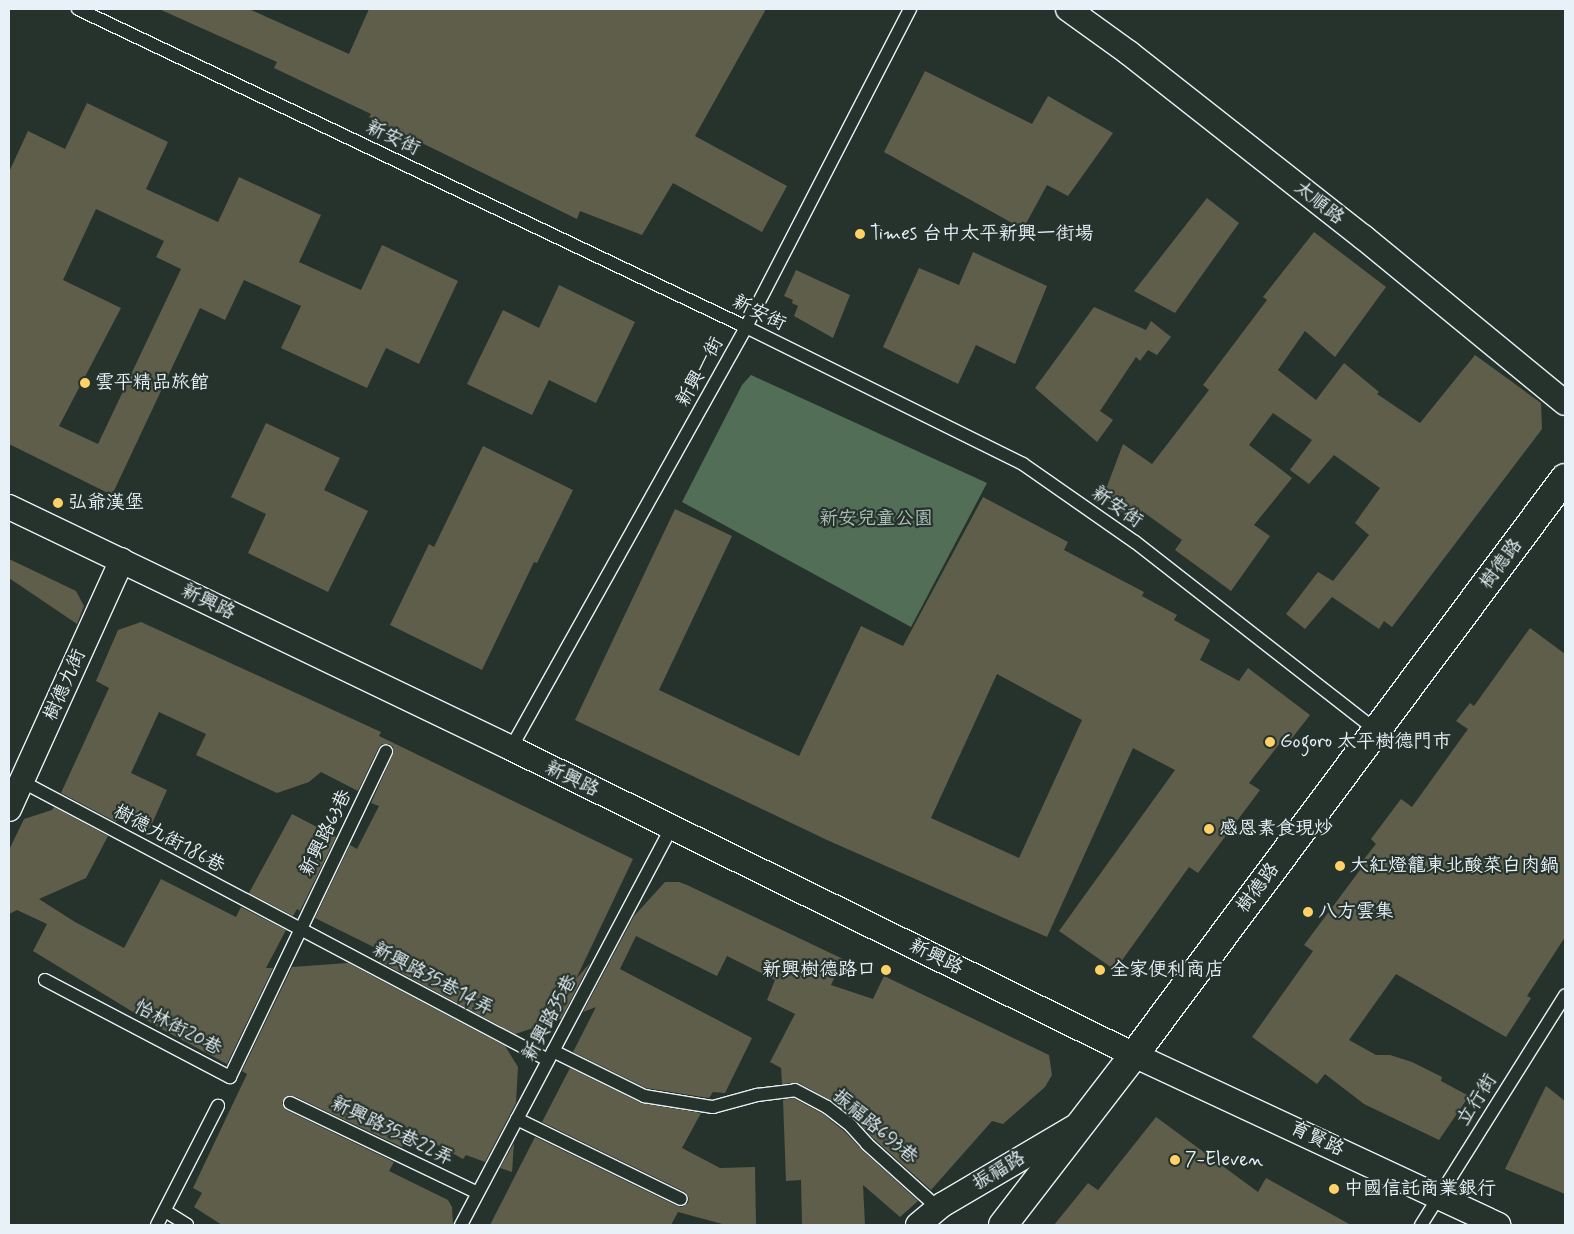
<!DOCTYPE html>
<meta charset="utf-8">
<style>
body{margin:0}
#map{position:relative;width:1574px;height:1234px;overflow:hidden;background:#26332d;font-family:Mynerve,"LXGW WenKai TC",sans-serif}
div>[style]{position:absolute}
.green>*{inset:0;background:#526e56}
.building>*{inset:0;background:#5f5e4a}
.roads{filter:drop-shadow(1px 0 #e8f1f8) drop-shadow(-1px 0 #e8f1f8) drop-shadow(0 1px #e8f1f8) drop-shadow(0 -1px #e8f1f8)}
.service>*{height:12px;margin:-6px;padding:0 6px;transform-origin:6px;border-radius:6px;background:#26332d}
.minor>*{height:24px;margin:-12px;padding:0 12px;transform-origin:12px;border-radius:12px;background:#26332d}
.tertiary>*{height:28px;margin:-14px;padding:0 14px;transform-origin:14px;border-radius:14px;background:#26332d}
.dots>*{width:14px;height:14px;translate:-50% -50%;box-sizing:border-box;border:2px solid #26332d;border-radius:50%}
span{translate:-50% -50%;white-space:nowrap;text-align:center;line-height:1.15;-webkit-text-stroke:4.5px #26332d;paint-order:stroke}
.street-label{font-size:19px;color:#e8f1f8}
.poi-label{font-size:19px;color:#e8f1f8}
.left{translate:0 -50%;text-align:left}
.right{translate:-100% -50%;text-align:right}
.park-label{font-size:19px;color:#acbdb7}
.frame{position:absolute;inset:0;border:10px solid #e8f1f8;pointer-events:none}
</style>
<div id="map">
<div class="green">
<div style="clip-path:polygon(751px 375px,987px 483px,911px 627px,682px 502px,742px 385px)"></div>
</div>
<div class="building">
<div style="clip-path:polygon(159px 9px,249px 9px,349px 54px,369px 9px,766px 9px,695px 136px,787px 186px,762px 232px,673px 183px,642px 235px,580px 211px,577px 219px,369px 117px,371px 114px,274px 68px,277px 62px)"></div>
<div style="clip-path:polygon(925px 71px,1032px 124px,1048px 96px,1113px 133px,1068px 196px,1047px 185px,1023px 229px,884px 152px)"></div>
<div style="clip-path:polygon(evenodd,87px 103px,168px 142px,146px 189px,218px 222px,239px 177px,321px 215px,299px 262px,361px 290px,382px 245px,458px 281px,419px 364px,386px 348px,367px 388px,281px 348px,301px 306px,244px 280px,225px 320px,200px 308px,112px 495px,9px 444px,9px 172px,28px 131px,65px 149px,87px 103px,96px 209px,164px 241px,156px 257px,181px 269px,98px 444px,59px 426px,121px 308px,63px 280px,96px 209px)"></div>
<div style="clip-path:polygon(1207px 198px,1239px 223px,1175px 313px,1134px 291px)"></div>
<div style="clip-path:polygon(1314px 232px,1386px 287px,1335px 357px,1305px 331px,1278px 370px,1316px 400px,1344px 363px,1379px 392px,1377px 394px,1420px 423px,1475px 355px,1541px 403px,1542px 429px,1392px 627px,1384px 621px,1379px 629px,1332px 597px,1305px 629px,1286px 614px,1318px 572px,1333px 581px,1369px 535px,1355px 523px,1380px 488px,1334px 455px,1309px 484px,1290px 470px,1312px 440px,1273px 413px,1249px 445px,1292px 478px,1254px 525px,1270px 536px,1231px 591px,1175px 550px,1182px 540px,1142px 511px,1132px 521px,1103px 497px,1123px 444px,1152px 464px,1209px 390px,1203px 385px,1267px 300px,1263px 297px)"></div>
<div style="clip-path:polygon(973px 252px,1047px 286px,1015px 364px,976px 345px,958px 384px,883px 347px,919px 268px,959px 285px)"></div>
<div style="clip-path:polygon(796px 270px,850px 295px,833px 338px,794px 316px,798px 306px,792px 303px,793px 300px,784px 296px)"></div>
<div style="clip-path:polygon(559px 285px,635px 322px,596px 403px,549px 380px,532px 415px,467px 384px,503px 310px,539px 328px)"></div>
<div style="clip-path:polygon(1094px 307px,1146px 330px,1151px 321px,1171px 337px,1157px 355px,1148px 350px,1140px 361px,1136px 357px,1100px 411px,1113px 420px,1097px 442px,1035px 388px)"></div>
<div style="clip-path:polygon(266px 423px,340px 458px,324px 490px,368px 511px,328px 592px,248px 553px,266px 514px,231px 497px)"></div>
<div style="clip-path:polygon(483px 446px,573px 490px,537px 563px,534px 562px,482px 670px,390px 625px,429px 544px,434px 547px)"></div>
<div style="clip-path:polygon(evenodd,983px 497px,1068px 542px,1064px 550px,1144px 592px,1142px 596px,1177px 615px,1174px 620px,1210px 640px,1200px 660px,1239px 681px,1248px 668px,1310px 715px,1289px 742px,1284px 738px,1249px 783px,1260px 790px,1198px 873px,1189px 867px,1115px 970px,1059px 931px,1175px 770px,1133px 748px,1047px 937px,827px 840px,575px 720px,675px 509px,732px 536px,659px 690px,799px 756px,861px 626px,903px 646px,983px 497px,997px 674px,1082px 720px,1019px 858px,931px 818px,997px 674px)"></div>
<div style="clip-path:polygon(9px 559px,76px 591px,84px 606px,77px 624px,9px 578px)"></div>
<div style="clip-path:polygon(141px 622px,381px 732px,379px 736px,633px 859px,576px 979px,590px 963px,561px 1019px,515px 1034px,379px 961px,400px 960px,315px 918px,350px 845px,357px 849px,379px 806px,371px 803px,393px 754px,393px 747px,389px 744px,382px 744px,379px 747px,358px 791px,321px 772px,309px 782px,277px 793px,196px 755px,206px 734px,159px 712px,131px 773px,167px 790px,150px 828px,120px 814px,116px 822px,61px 793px,109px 688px,96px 681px,118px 630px)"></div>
<div style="clip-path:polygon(1530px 628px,1565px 654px,1565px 937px,1527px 996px,1531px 998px,1506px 1037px,1396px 974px,1349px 1040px,1376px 1055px,1390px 1055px,1412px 1062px,1442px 1077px,1441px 1081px,1469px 1096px,1439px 1140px,1364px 1104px,1325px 1074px,1317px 1084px,1252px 1037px,1313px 951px,1304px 945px,1363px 866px,1360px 864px,1376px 844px,1371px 839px,1401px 799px,1412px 807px,1468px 729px,1456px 721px,1470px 703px,1474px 706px)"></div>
<div style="clip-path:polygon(54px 807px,108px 836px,86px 878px,39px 899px,75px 922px,124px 948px,161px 879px,236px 917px,241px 907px,286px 930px,266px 968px,273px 968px,227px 1064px,156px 1026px,33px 951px,47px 924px,17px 910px,9px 914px,9px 850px,24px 819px,52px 810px)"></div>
<div style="clip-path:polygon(292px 814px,336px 837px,300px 911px,297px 909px,293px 916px,249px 893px)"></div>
<div style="clip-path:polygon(665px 882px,679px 882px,687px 885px,843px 959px,831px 985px,873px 999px,884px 976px,1049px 1055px,1052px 1075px,1045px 1087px,1003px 1124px,992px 1121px,931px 1190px,873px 1138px,856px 1120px,832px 1101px,799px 1083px,782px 1084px,781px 1068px,770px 1062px,795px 1014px,767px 1000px,775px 980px,727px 956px,717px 976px,636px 936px,620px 969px,752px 1038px,725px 1093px,713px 1092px,709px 1098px,646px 1088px,577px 1054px,573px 1052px,596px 1007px,583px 1012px,634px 916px)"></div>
<div style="clip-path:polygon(348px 963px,505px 1046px,518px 1067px,516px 1103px,485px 1162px,466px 1155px,463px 1159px,410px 1130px,402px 1147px,294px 1096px,286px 1096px,282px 1103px,286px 1110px,394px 1162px,389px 1171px,448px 1200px,452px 1207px,453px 1225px,222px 1225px,194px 1207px,202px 1193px,193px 1188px,247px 1074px,242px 1071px,292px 967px)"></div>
<div style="clip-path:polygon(570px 1068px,641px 1103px,701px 1113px,682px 1148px,720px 1168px,755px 1167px,756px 1225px,726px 1225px,678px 1212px,671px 1225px,490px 1225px,535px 1137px,677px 1206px,682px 1207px,688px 1203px,689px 1198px,685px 1192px,542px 1122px)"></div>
<div style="clip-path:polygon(1546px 1086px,1565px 1101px,1565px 1194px,1505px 1169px)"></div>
<div style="clip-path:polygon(793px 1098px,823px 1114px,845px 1132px,862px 1150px,918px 1201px,900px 1217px,863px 1185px,865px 1225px,802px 1225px,801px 1180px,786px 1181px,783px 1100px)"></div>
<div style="clip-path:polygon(1156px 1117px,1258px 1192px,1266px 1178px,1351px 1225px,1054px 1225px,1088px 1183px,1098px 1190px)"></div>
<div style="clip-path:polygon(514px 1143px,512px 1172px,500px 1168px)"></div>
</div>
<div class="roads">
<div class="service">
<div style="left:78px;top:9px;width:740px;rotate:25.46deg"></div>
<div style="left:746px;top:327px;width:309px;rotate:26.3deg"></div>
<div style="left:1023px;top:464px;width:136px;rotate:34.9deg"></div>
<div style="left:1135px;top:542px;width:306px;rotate:38deg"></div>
<div style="left:511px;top:748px;width:482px;rotate:-60.8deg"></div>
<div style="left:746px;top:327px;width:358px;rotate:-62.7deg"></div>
<div style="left:21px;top:781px;width:596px;rotate:27.9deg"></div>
<div style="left:45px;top:980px;width:209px;rotate:27.7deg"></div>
<div style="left:230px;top:1077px;width:361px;rotate:-64.4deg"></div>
<div style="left:553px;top:1051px;width:102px;rotate:26.3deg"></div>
<div style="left:644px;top:1096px;width:70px;rotate:9.1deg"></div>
<div style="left:713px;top:1107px;width:46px;rotate:-15.3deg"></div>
<div style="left:757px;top:1095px;width:38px;rotate:-7deg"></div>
<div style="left:795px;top:1090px;width:36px;rotate:28deg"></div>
<div style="left:827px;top:1107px;width:31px;rotate:38deg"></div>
<div style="left:851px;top:1126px;width:24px;rotate:48deg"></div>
<div style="left:867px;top:1144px;width:96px;rotate:42deg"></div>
<div style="left:290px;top:1103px;width:208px;rotate:25.6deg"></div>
<div style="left:517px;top:1119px;width:182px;rotate:26deg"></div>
<div style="left:165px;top:1211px;width:26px;rotate:32deg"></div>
<div style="left:157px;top:1225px;width:134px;rotate:-62.9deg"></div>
<div style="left:461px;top:1225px;width:449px;rotate:-62.1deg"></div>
<div style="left:1421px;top:1225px;width:271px;rotate:-57.9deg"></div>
</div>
<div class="minor">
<div style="left:1068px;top:9px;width:75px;rotate:35.8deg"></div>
<div style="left:1129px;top:53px;width:298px;rotate:38.2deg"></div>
<div style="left:1363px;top:237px;width:261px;rotate:39.4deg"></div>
<div style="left:9px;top:507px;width:557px;rotate:25.64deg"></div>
<div style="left:511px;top:748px;width:695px;rotate:26.23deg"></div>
<div style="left:1134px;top:1055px;width:402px;rotate:25deg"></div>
<div style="left:9px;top:809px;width:273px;rotate:-65.6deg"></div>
<div style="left:918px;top:1225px;width:31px;rotate:-40deg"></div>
<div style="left:942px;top:1205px;width:158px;rotate:-30.5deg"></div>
</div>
<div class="tertiary">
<div style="left:1003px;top:1225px;width:215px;rotate:-52.4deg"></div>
<div style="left:1134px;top:1055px;width:720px;rotate:-53.24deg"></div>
</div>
</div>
<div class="dots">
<div style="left:860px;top:234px;background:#ffd166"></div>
<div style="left:85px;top:383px;background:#ffd166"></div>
<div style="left:58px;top:503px;background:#ffd166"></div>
<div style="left:1270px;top:742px;background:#ffd166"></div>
<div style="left:1209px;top:829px;background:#ffd166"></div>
<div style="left:1340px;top:866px;background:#ffd166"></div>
<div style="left:1308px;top:912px;background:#ffd166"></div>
<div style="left:886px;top:970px;background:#ffd166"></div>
<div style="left:1100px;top:970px;background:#ffd166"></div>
<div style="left:1175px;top:1160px;background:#ffd166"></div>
<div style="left:1334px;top:1189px;background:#ffd166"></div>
</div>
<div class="street-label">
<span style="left:393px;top:138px;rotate:25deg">新安街</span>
<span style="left:1319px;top:203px;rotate:38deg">太順路</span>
<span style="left:759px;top:313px;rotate:26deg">新安街</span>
<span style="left:700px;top:372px;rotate:-61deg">新興一街</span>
<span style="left:1117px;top:507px;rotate:35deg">新安街</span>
<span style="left:1501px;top:564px;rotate:-53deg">樹德路</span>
<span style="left:208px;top:602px;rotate:26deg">新興路</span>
<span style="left:65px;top:685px;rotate:-66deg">樹德九街</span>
<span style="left:572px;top:779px;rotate:26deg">新興路</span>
<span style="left:326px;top:833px;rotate:-64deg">新興路63巷</span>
<span style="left:169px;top:839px;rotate:28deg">樹德九街186巷</span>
<span style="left:1258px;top:888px;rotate:-53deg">樹德路</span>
<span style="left:936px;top:957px;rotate:26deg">新興路</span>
<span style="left:433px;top:979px;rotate:28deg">新興路35巷14弄</span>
<span style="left:550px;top:1018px;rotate:-62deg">新興路35巷</span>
<span style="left:178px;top:1028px;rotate:28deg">怡林街20巷</span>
<span style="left:1477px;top:1100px;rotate:-58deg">立行街</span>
<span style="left:875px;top:1127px;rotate:40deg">振福路693巷</span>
<span style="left:392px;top:1131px;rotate:26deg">新興路35巷22弄</span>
<span style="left:1317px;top:1139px;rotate:25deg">育賢路</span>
<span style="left:999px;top:1171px;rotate:-31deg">振福路</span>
</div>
<div class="poi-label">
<span class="left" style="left:870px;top:234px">Times 台中太平新興一街場</span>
<span class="left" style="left:95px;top:383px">雲平精品旅館</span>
<span class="left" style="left:68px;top:503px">弘爺漢堡</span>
<span class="left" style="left:1280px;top:742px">Gogoro 太平樹德門市</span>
<span class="left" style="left:1219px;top:829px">感恩素食現炒</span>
<span class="left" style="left:1350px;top:866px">大紅燈籠東北酸菜白肉鍋</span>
<span class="left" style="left:1318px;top:912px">八方雲集</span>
<span class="right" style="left:876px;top:970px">新興樹德路口</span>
<span class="left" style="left:1110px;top:970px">全家便利商店</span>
<span class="left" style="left:1185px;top:1160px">7-Eleven</span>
<span class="left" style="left:1344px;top:1189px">中國信託商業銀行</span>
</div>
<div class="park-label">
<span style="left:876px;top:519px">新安兒童公園</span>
</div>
<div class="frame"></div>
</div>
